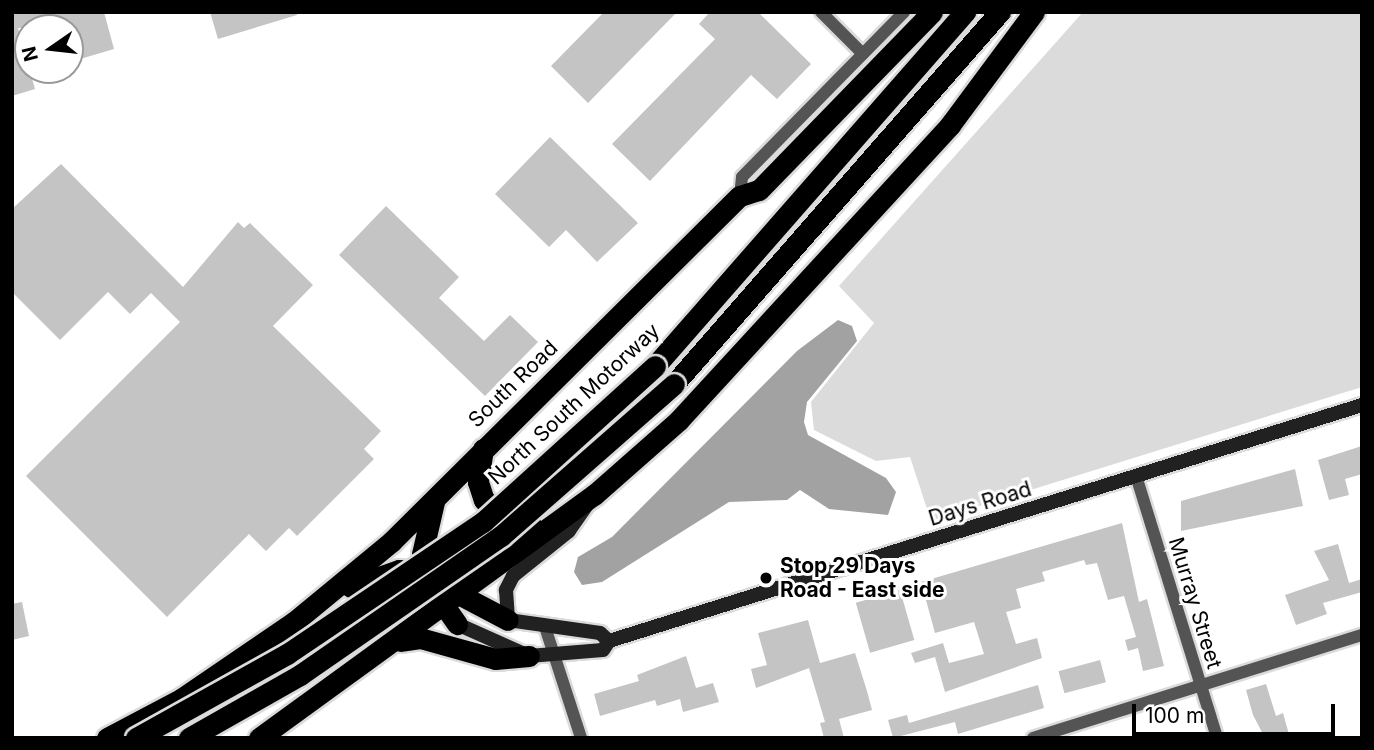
<!DOCTYPE html>
<style>
body{margin:0}
#map{position:relative;width:1374px;height:750px;overflow:hidden;background:#fff;font-family:Inter,sans-serif}
div>[style]{position:absolute}
.green>*{inset:0;background:#dbdbdb}
.water>*{inset:0;background:#a2a2a2}
.building>*{inset:0;background:#c4c4c4;transform-origin:0 0}
.roads{filter:drop-shadow(2px 0 #dbdbdb) drop-shadow(-2px 0 #dbdbdb) drop-shadow(0 2px #dbdbdb) drop-shadow(0 -2px #dbdbdb)}
.street>*{height:12px;margin:-6px;padding:0 6px;transform-origin:6px;border-radius:6px;background:#545454}
.secondary>*{height:14px;margin:-7px;padding:0 7px;transform-origin:7px;border-radius:7px;background:#212121}
.highway>*{height:21px;margin:-10.5px;padding:0 10.5px;transform-origin:10.5px;border-radius:10.5px;background:#000}
.bridges{filter:drop-shadow(2px 0 #dbdbdb) drop-shadow(-2px 0 #dbdbdb) drop-shadow(0 2px #dbdbdb) drop-shadow(0 -2px #dbdbdb)}
.highway-bridge>*{height:21px;margin:-10.5px;padding:0 10.5px;transform-origin:10.5px;border-radius:10.5px;background:#000}
.dots>*{width:19px;height:19px;translate:-50% -50%;box-sizing:border-box;border:4px solid #fff;border-radius:50%}
span{translate:-50% -50%;white-space:nowrap;text-align:center;line-height:1.15;-webkit-text-stroke:6px #fff;paint-order:stroke}
.street-label{font-size:21px;color:#000}
.poi-label{font-size:21px;color:#000;font-weight:700}
.left{translate:0 -50%;text-align:left}
.frame{position:absolute;inset:0;border:14px solid #000;pointer-events:none}
.north{position:absolute;left:14px;top:14px;width:70px;height:70px;box-sizing:border-box;background:#fff;border:2px solid #999;border-radius:50%;rotate:256deg;font-size:19px;font-weight:700;line-height:28px;text-align:center;color:#000}
.north::after{content:'';display:block;margin:auto;width:24px;height:32px;background:#000;clip-path:polygon(50% 0,100% 100%,50% 72%,0 100%)}
.scale{position:absolute;left:1132px;top:704px;width:203px;height:32px;box-sizing:border-box;border:4px solid #000;border-top:0;padding-left:9px;font-size:21px;line-height:24px;white-space:nowrap;color:#000;-webkit-text-stroke:5px #fff;paint-order:stroke}
</style>
<div id="map">
<div class="green">
<div style="clip-path:polygon(1083px 12px,1362px 12px,1362px 387px,931px 521px,910px 457px,876px 461px,814px 430px,811px 402px,874px 323px,839px 286px)"></div>
</div>
<div class="water">
<div style="clip-path:polygon(838px 320px,852px 326px,857px 341px,807px 402px,804px 422px,808px 435px,886px 478px,896px 492px,888px 515px,829px 509px,800px 490px,787px 500px,729px 502px,602px 582px,582px 585px,574px 572px,578px 557px,612px 537px,797px 351px)"></div>
</div>
<div class="building">
<div style="clip-path:polygon(12px 12px,104px 12px,114px 49px,70px 62px,70px 28px,18px 28px,35px 89px,12px 96px)"></div>
<div style="clip-path:polygon(210px 12px,297px 12px,297px 15px,218px 39px)"></div>
<div style="clip-path:polygon(604px 12px,677px 12px,588px 103px,551px 66px)"></div>
<div style="clip-path:polygon(710px 12px,758px 12px,811px 64px,777px 99px,751px 75px,650px 181px,612px 144px,715px 39px,699px 24px)"></div>
<div style="clip-path:polygon(550px 137px,638px 223px,597px 262px,566px 230px,549px 247px,495px 194px)"></div>
<div style="clip-path:polygon(61px 164px,183px 287px,238px 222px,244px 228px,250px 223px,313px 285px,273px 326px,381px 431px,364px 449px,374px 459px,297px 536px,289px 528px,266px 551px,249px 534px,167px 617px,26px 476px,180px 322px,151px 293px,130px 314px,108px 292px,60px 340px,12px 292px,12px 209px)"></div>
<div style="clip-path:polygon(386px 206px,459px 277px,439px 298px,484px 341px,510px 315px,538px 342px,485px 396px,339px 255px)"></div>
<div style="clip-path:polygon(1362px 446px,1362px 474px,1345px 479px,1349px 495px,1329px 500px,1318px 460px)"></div>
<div style="clip-path:polygon(1295px 469px,1303px 506px,1181px 531px,1181px 501px)"></div>
<div style="clip-path:polygon(1122px 523px,1139px 602px,1147px 599px,1164px 666px,1143px 671px,1138px 648px,1128px 651px,1125px 640px,1136px 637px,1124px 596px,1108px 600px,1097px 563px,1086px 565px,1084px 560px,1042px 572px,1045px 581px,1016px 589px,1021px 608px,1006px 612px,1016px 644px,1037px 638px,1042px 658px,945px 692px,935px 657px,915px 663px,911px 653px,943px 643px,949px 663px,984px 654px,974px 622px,935px 633px,921px 582px)"></div>
<div style="clip-path:polygon(1338px 544px,1349px 583px,1362px 579px,1362px 592px,1323px 603px,1327px 614px,1296px 625px,1285px 595px,1329px 580px,1314px 551px)"></div>
<div style="left:900px;top:590px;width:52px;height:46px;rotate:74deg"></div>
<div style="clip-path:polygon(22px 602px,29px 636px,12px 640px,12px 604px)"></div>
<div style="clip-path:polygon(808px 620px,820px 663px,855px 653px,867px 691px,872px 710px,839px 719px,844px 738px,824px 738px,820px 723px,825px 722px,809px 668px,756px 688px,751px 669px,767px 665px,758px 633px)"></div>
<div style="clip-path:polygon(686px 656px,696px 688px,713px 683px,719px 702px,683px 712px,680px 699px,657px 706px,655px 700px,600px 716px,594px 694px,639px 681px,637px 675px)"></div>
<div style="left:1100px;top:660px;width:23px;height:43px;rotate:75deg"></div>
<div style="clip-path:polygon(1266px 684px,1276px 716px,1283px 713px,1290px 738px,1265px 738px,1253px 715px,1246px 690px)"></div>
<div style="clip-path:polygon(1038px 685px,1044px 708px,958px 734px,955px 722px,893px 738px,888px 720px,907px 715px,909px 723px)"></div>
</div>
<div class="roads">
<div class="street">
<div style="left:821px;top:12px;width:59px;rotate:45deg"></div>
<div style="left:740px;top:196px;width:19px;rotate:-84deg"></div>
<div style="left:742px;top:177px;width:231px;rotate:-45.5deg"></div>
<div style="left:1137px;top:479px;width:271px;rotate:72.8deg"></div>
<div style="left:546px;top:630px;width:114px;rotate:72deg"></div>
<div style="left:1033px;top:738px;width:345px;rotate:-17.4deg"></div>
</div>
<div class="secondary">
<div style="left:587px;top:505px;width:32px;rotate:125deg"></div>
<div style="left:569px;top:531px;width:72px;rotate:141.2deg"></div>
<div style="left:513px;top:576px;width:16px;rotate:117deg"></div>
<div style="left:506px;top:590px;width:30px;rotate:86deg"></div>
<div style="left:508px;top:620px;width:93px;rotate:8deg"></div>
<div style="left:600px;top:633px;width:12px;rotate:42deg"></div>
<div style="left:457px;top:624px;width:79px;rotate:24deg"></div>
<div style="left:529px;top:656px;width:74px;rotate:-4.6deg"></div>
<div style="left:603px;top:650px;width:11px;rotate:-56deg"></div>
<div style="left:609px;top:641px;width:789px;rotate:-17.4deg"></div>
</div>
<div class="highway">
<div style="left:655px;top:366px;width:471px;rotate:-48.8deg"></div>
<div style="left:674px;top:384px;width:495px;rotate:-48.8deg"></div>
<div style="left:483px;top:449px;width:33px;rotate:99deg"></div>
<div style="left:478px;top:482px;width:19px;rotate:72deg"></div>
<div style="left:484px;top:500px;width:36px;rotate:39deg"></div>
<div style="left:512px;top:523px;width:20px;rotate:9deg"></div>
<div style="left:434px;top:502px;width:53px;rotate:103deg"></div>
<div style="left:422px;top:554px;width:35px;rotate:74deg"></div>
<div style="left:432px;top:588px;width:44px;rotate:55.2deg"></div>
<div style="left:351px;top:587px;width:51px;rotate:-19.5deg"></div>
<div style="left:399px;top:570px;width:30px;rotate:15deg"></div>
<div style="left:428px;top:578px;width:90px;rotate:27.7deg"></div>
<div style="left:401px;top:641px;width:19px;rotate:-9deg"></div>
<div style="left:420px;top:638px;width:78px;rotate:15.6deg"></div>
<div style="left:495px;top:659px;width:34px;rotate:-5deg"></div>
<div style="left:107px;top:738px;width:84px;rotate:-27.8deg"></div>
<div style="left:181px;top:699px;width:137px;rotate:-34.3deg"></div>
<div style="left:294px;top:622px;width:126px;rotate:-39.5deg"></div>
<div style="left:391px;top:542px;width:491px;rotate:-44.8deg"></div>
<div style="left:740px;top:196px;width:20px;rotate:-18deg"></div>
<div style="left:759px;top:190px;width:248px;rotate:-45.8deg"></div>
<div style="left:259px;top:738px;width:414px;rotate:-36deg"></div>
<div style="left:594px;top:495px;width:113px;rotate:-41.4deg"></div>
<div style="left:679px;top:420px;width:401px;rotate:-47.4deg"></div>
<div style="left:950px;top:125px;width:141px;rotate:-53.4deg"></div>
</div>
</div>
<div class="bridges">
<div class="highway-bridge">
<div style="left:136px;top:738px;width:173px;rotate:-29.1deg"></div>
<div style="left:287px;top:654px;width:236px;rotate:-34deg"></div>
<div style="left:483px;top:522px;width:232px;rotate:-42.2deg"></div>
<div style="left:189px;top:738px;width:128px;rotate:-29.6deg"></div>
<div style="left:300px;top:675px;width:244px;rotate:-34.7deg"></div>
<div style="left:501px;top:536px;width:230px;rotate:-41.3deg"></div>
</div>
</div>
<div class="dots">
<div style="left:766px;top:578px;background:#000"></div>
</div>
<div class="street-label">
<span style="left:513px;top:384px;rotate:-44deg">South Road</span>
<span style="left:574px;top:404px;rotate:-43deg">North South Motorway</span>
<span style="left:980px;top:504px;rotate:-17deg">Days Road</span>
<span style="left:1195px;top:603px;rotate:73deg">Murray Street</span>
</div>
<div class="poi-label">
<span class="left" style="left:780px;top:578px">Stop 29 Days<br>Road - East side</span>
</div>
<div class="frame"></div>
<div class="north">N</div>
<div class="scale">100 m</div>
</div>
